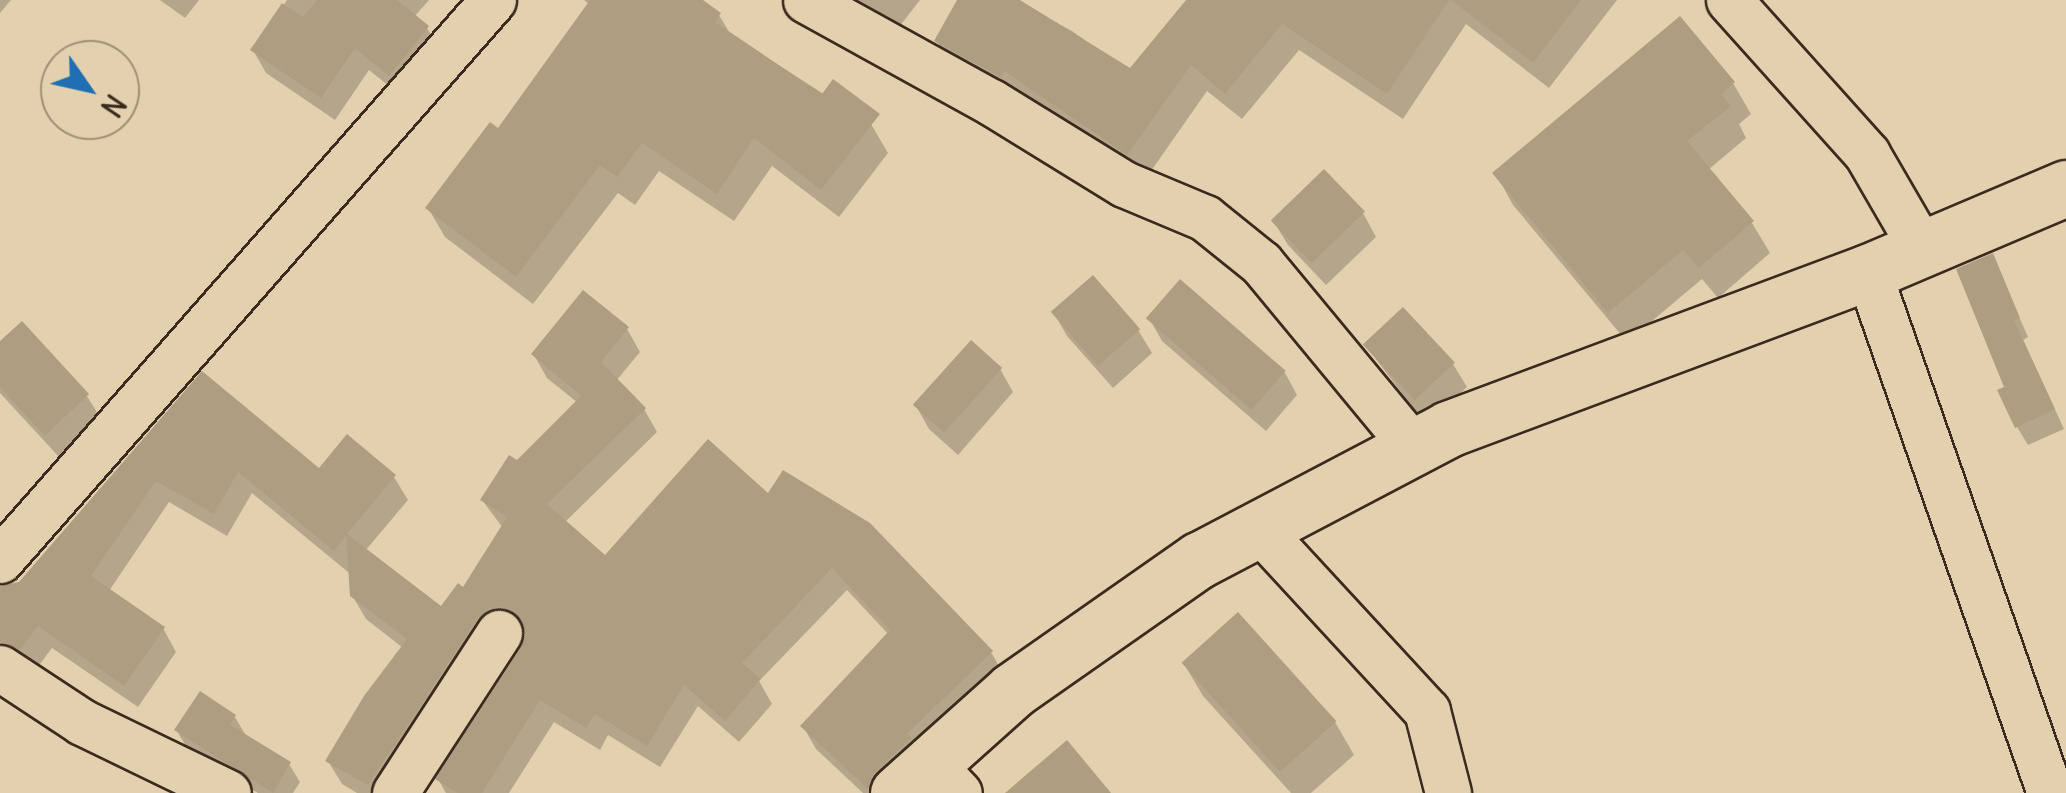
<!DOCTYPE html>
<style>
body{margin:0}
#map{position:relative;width:2066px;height:793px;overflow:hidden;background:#e3d0ae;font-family:Delius,sans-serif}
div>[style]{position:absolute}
.shadow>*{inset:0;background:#0003}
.building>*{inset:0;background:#af9d81;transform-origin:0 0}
.roads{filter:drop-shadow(2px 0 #3b2a1e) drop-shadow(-2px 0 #3b2a1e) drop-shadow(0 2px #3b2a1e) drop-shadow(0 -2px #3b2a1e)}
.street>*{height:45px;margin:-22.5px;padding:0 22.5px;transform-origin:22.5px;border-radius:22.5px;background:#e3d0ae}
.secondary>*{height:55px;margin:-27.5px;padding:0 27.5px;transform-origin:27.5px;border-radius:27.5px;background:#e3d0ae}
span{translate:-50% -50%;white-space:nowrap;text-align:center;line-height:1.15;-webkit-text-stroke:10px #e3d0ae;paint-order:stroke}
.north{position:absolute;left:40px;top:40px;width:100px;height:100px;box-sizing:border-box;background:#e3d0ae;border:2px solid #a08e74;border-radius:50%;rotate:124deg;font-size:28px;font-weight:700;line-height:40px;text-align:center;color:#3b2a1e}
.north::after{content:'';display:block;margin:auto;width:35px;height:45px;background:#1f6fb2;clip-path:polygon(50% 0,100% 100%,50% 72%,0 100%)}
</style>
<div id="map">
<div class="shadow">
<div style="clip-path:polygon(0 0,11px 0,0 13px)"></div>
<div style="clip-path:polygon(160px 0,199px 0,185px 18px)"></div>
<div style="clip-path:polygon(287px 0,429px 0,414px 17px,427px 28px,441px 51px,404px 98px,369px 70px,335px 120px,266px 73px,253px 50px)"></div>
<div style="clip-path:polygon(584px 0,699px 0,719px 15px,731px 35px,871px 124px,888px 153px,839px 217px,772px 166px,734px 221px,659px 171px,635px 205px,618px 193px,533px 304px,445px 237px,428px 208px,499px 132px,590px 5px)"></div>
<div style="clip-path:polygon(826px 0,920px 0,892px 36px)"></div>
<div style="clip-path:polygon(960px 0,1015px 0,1072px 31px,1130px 72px,1189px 0,1617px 0,1549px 88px,1466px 24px,1403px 119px,1299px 50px,1242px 119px,1207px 91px,1144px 181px,953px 68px,937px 41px)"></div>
<div style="clip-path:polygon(1733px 83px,1751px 114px,1739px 124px,1746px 138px,1708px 170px,1752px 223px,1770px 253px,1718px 298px,1702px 279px,1627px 342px,1513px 205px,1496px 174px)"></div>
<div style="clip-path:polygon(1363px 213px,1376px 237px,1326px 285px,1288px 245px,1274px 222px)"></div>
<div style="clip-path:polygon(1992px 256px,2028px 337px,2023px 340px,2064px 429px,2028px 445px,2017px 427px,2007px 388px)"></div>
<div style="clip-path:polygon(1054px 313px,1138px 330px,1152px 353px,1113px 388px,1067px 336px)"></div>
<div style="clip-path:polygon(1149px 318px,1284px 371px,1297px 395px,1266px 431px,1162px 341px)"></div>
<div style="clip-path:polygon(21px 324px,87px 396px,101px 419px,60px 458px,0 393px,0 344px)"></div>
<div style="clip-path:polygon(627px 329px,640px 352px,616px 381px,644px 409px,657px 432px,564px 523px,605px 558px,769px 497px,991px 652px,1004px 675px,890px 793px,863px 793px,816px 749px,803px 726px,889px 635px,847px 590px,759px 681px,772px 704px,739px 742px,698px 706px,660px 767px,608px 735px,600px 750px,554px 722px,509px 793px,446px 793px,438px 779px,529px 634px,502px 632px,390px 793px,357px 793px,342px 784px,328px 761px,403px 648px,366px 619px,352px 595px,350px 569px,348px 572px,252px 493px,227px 536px,169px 502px,109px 591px,163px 628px,176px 652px,138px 707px,52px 648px,34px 672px,0 658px,0 593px,21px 584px,202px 374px,319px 471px,394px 477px,408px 500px,365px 551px,441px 609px,463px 590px,503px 528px,482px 500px,578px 403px,547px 378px,534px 355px)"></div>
<div style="clip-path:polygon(1366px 346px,1453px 364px,1467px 387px,1426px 425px)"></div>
<div style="clip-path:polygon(1000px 369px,1013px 392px,958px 455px,929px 429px,916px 406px)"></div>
<div style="clip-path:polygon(1184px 664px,1335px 722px,1354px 755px,1311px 793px,1291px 793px,1203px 696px)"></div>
<div style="clip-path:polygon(235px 717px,245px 734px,289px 764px,300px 782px,293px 793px,258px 793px,187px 748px,177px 731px)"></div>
</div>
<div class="building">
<div style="clip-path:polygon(317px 0,397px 0,429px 26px,389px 76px,355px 48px,321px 98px,250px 50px,282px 3px,303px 17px)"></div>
<div style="clip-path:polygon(590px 0,703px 0,721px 13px,715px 22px,822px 94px,833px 79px,880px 114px,821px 190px,754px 138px,717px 194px,642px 143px,617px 177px,600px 165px,516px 277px,425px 208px,490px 122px,498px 128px)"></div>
<div style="clip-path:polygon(957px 0,1020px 0,1130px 68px,1186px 0,1449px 0,1387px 94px,1282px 24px,1225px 94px,1191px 65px,1127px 155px,1004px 71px,1001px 77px,934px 41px)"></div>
<div style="clip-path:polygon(1451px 0,1581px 0,1533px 63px)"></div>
<div style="clip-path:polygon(1680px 16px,1735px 82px,1721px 94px,1731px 106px,1687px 141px,1754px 221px,1699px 268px,1683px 250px,1608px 313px,1492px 173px)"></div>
<div style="left:1324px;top:169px;width:59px;height:74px;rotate:46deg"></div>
<div style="clip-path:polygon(1993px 253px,2020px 318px,2014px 320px,2055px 409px,2015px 428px,1997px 390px,2004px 387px,1956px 269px)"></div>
<div style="left:1093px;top:275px;width:72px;height:56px;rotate:49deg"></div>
<div style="left:1180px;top:279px;width:140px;height:52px;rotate:41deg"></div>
<div style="clip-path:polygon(583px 290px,629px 327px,601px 362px,646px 408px,547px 504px,605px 555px,708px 439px,768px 493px,783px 470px,870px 523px,993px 651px,907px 734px,912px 738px,877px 770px,868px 789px,800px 726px,890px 630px,832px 568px,742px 663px,761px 679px,725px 721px,684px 685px,647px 746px,595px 714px,586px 728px,540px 700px,482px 793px,457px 793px,435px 779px,521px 647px,525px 633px,522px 620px,501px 607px,488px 609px,478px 618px,368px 785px,325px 761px,364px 696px,407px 639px,350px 596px,346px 536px,334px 551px,238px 472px,214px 514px,156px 481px,91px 576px,165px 627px,124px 686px,38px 626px,20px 650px,0 642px,0 586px,19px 582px,202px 371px,319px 468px,347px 434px,396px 475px,347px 534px,441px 606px,458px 583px,463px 587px,507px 517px,480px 500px,509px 455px,517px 460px,581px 396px,531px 354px)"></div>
<div style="left:1403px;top:307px;width:76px;height:55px;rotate:47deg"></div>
<div style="clip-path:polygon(22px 321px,89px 394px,45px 436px,0 387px,0 341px)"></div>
<div style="left:971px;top:340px;width:42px;height:87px;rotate:42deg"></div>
<div style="left:1238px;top:612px;width:147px;height:76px;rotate:48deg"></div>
<div style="clip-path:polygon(200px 691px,236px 715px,230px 725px,291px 762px,273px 793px,174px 730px)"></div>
<div style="clip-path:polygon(1067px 740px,1111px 793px,1005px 793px)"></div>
</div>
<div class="roads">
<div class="street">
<div style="left:806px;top:0;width:211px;rotate:28.9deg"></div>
<div style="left:991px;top:102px;width:156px;rotate:31.7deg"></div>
<div style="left:1124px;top:184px;width:88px;rotate:22.8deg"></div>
<div style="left:1205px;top:218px;width:72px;rotate:38.8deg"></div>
<div style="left:1261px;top:263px;width:239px;rotate:50.4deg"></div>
<div style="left:1729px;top:0;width:207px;rotate:48.1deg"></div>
<div style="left:1867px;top:154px;width:110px;rotate:59.9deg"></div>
<div style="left:1868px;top:272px;width:552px;rotate:70.74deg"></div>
<div style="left:1259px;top:529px;width:248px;rotate:47.3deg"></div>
<div style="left:1427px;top:711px;width:85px;rotate:75.6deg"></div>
<div style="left:0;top:560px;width:746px;rotate:-48.64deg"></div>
<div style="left:0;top:668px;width:98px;rotate:33.4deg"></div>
<div style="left:82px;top:722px;width:162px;rotate:25.9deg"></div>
<div style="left:931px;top:764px;width:40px;rotate:46deg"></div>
<div style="left:395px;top:793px;width:191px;rotate:-57deg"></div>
</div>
<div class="secondary">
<div style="left:898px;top:793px;width:154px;rotate:-41.8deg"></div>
<div style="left:1013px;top:690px;width:227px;rotate:-35deg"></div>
<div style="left:1199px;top:560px;width:281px;rotate:-27.7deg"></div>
<div style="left:1448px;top:429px;width:448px;rotate:-20.5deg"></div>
<div style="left:1868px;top:272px;width:215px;rotate:-23deg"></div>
</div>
</div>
<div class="north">N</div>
</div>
